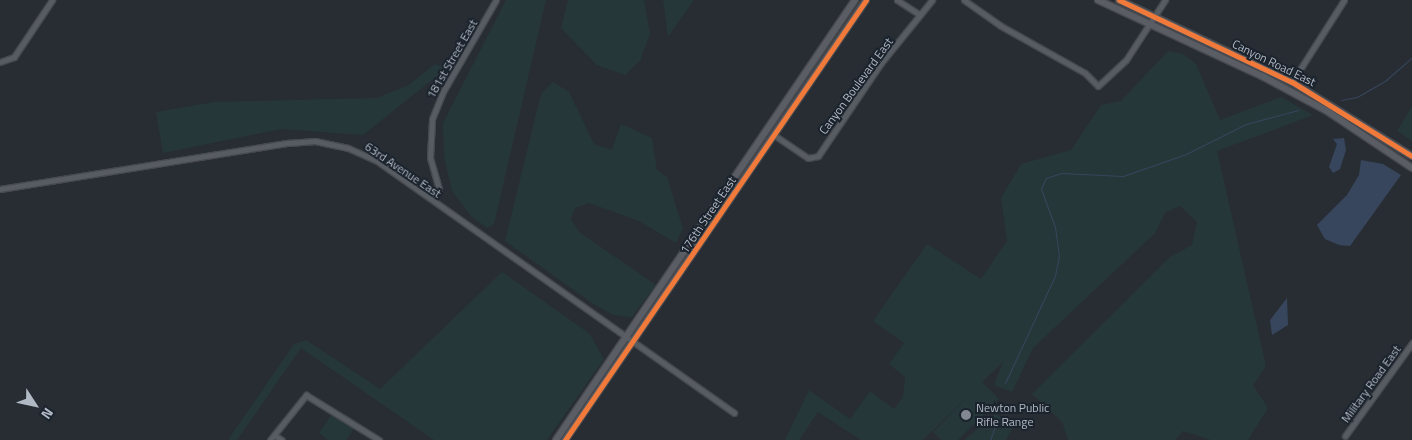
<!DOCTYPE html>
<style>
body{margin:0}
#map{position:relative;width:1412px;height:440px;overflow:hidden;background:#282d33;font-family:"Titillium Web",sans-serif}
div>[style]{position:absolute}
.green>*{inset:0;background:#253739}
.water>*{inset:0;background:#37465d}
.stream>*{height:1px;margin:-0.5px;padding:0 0.5px;transform-origin:0.5px;border-radius:0.5px;background:#37465d}
.roads{filter:drop-shadow(1px 0 #46494e) drop-shadow(-1px 0 #46494e) drop-shadow(0 1px #46494e) drop-shadow(0 -1px #46494e)}
.minor>*{height:5px;margin:-2.5px;padding:0 2.5px;transform-origin:2.5px;border-radius:2.5px;background:#575b62}
.major>*{height:6px;margin:-3px;padding:0 3px;transform-origin:3px;border-radius:3px;background:#5a5d64}
.cycleway>*{height:5px;margin:-2.5px;padding:0 2.5px;transform-origin:2.5px;border-radius:2.5px;background:#f17a3a}
.dots>*{width:14px;height:14px;translate:-50% -50%;box-sizing:border-box;border:2px solid #1b232d;border-radius:50%}
span{translate:-50% -50%;white-space:nowrap;text-align:center;line-height:1.15;-webkit-text-stroke:4px #1b232d;paint-order:stroke}
.street-label{font-size:12px;color:#b1b9c5}
.poi-label{font-size:12px;color:#b1b9c5}
.left{translate:0 -50%;text-align:left}
.north{position:absolute;left:10px;top:380px;width:50px;height:50px;-webkit-text-stroke:4px #1b232d;paint-order:stroke;rotate:125deg;font-size:14px;font-weight:700;line-height:20px;text-align:center;color:#b1b9c5}
.north::after{content:'';display:block;margin:auto;width:18px;height:22px;background:#b1b9c5;clip-path:polygon(50% 0,100% 100%,50% 72%,0 100%)}
</style>
<div id="map">
<div class="green">
<div style="clip-path:polygon(506px 0,546px 0,494px 224px,487px 228px,471px 216px,452px 191px,444px 156px,443px 123px)"></div>
<div style="clip-path:polygon(568px 0,644px 0,650px 34px,640px 61px,625px 75px,597px 65px,561px 28px)"></div>
<div style="clip-path:polygon(663px 0,694px 0,668px 37px)"></div>
<div style="clip-path:polygon(1168px 51px,1183px 54px,1196px 64px,1220px 120px,1281px 97px,1313px 115px,1217px 151px,1266px 366px,1253px 385px,1268px 408px,1248px 440px,1211px 440px,1183px 431px,1175px 440px,1068px 440px,1062px 422px,1032px 394px,1170px 257px,1192px 245px,1197px 222px,1180px 206px,1165px 213px,1155px 233px,1033px 348px,1012px 392px,994px 385px,1003px 362px,923px 440px,861px 440px,818px 412px,799px 440px,785px 440px,809px 390px,850px 419px,870px 391px,894px 409px,903px 397px,905px 377px,889px 364px,904px 343px,873px 321px,927px 244px,981px 279px,1007px 241px,1001px 198px,1021px 164px,1071px 150px,1101px 105px,1121px 101px)"></div>
<div style="clip-path:polygon(435px 64px,447px 68px,363px 135px,281px 129px,163px 153px,156px 112px,214px 102px,376px 98px,407px 86px)"></div>
<div style="clip-path:polygon(553px 82px,569px 92px,594px 144px,612px 150px,621px 124px,652px 138px,657px 170px,667px 177px,683px 229px,676px 243px,639px 221px,589px 203px,575px 208px,571px 219px,579px 232px,656px 285px,632px 317px,613px 315px,592px 303px,505px 241px,541px 94px)"></div>
<div style="clip-path:polygon(1412px 106px,1412px 141px,1397px 131px)"></div>
<div style="clip-path:polygon(502px 272px,589px 333px,604px 359px,547px 440px,434px 440px,301px 348px,237px 440px,228px 440px,294px 344px,306px 340px,380px 389px)"></div>
<div style="clip-path:polygon(982px 382px,999px 399px,958px 440px,941px 440px,933px 432px)"></div>
<div style="clip-path:polygon(334px 411px,356px 426px,346px 440px,328px 440px,319px 433px)"></div>
<div style="clip-path:polygon(995px 414px,1016px 422px,1006px 440px,964px 440px)"></div>
</div>
<div class="water">
<div style="clip-path:polygon(1344px 138px,1346px 150px,1340px 169px,1333px 173px,1329px 167px,1337px 144px,1333px 139px)"></div>
<div style="clip-path:polygon(1361px 160px,1383px 164px,1401px 175px,1350px 246px,1339px 245px,1325px 239px,1317px 225px,1347px 195px,1359px 175px)"></div>
<div style="clip-path:polygon(1287px 298px,1288px 325px,1272px 335px,1270px 320px)"></div>
</div>
<div class="stream">
<div style="left:1341px;top:100px;width:16px;rotate:-11deg"></div>
<div style="left:1357px;top:97px;width:34px;rotate:-30deg"></div>
<div style="left:1386px;top:80px;width:35px;rotate:-41deg"></div>
<div style="left:1005px;top:383px;width:118px;rotate:-65deg"></div>
<div style="left:1055px;top:276px;width:20px;rotate:-79deg"></div>
<div style="left:1059px;top:256px;width:29px;rotate:-98deg"></div>
<div style="left:1055px;top:227px;width:40px;rotate:-110.2deg"></div>
<div style="left:1041px;top:189px;width:12px;rotate:-66deg"></div>
<div style="left:1046px;top:178px;width:16px;rotate:-18deg"></div>
<div style="left:1061px;top:173px;width:62px;rotate:2.8deg"></div>
<div style="left:1123px;top:176px;width:67px;rotate:-19.2deg"></div>
<div style="left:1186px;top:154px;width:67px;rotate:-26.6deg"></div>
<div style="left:1246px;top:124px;width:54px;rotate:-15.1deg"></div>
<div style="left:990px;top:440px;width:15px;rotate:-70deg"></div>
</div>
<div class="roads">
<div class="minor">
<div style="left:897px;top:0;width:27px;rotate:33deg"></div>
<div style="left:964px;top:0;width:45px;rotate:35.1deg"></div>
<div style="left:1001px;top:26px;width:96px;rotate:29.2deg"></div>
<div style="left:1085px;top:73px;width:18px;rotate:45deg"></div>
<div style="left:1098px;top:86px;width:38px;rotate:-43deg"></div>
<div style="left:1126px;top:60px;width:72px;rotate:-57deg"></div>
<div style="left:0;top:62px;width:15px;rotate:-20deg"></div>
<div style="left:14px;top:57px;width:69px;rotate:-56.3deg"></div>
<div style="left:1292px;top:82px;width:97px;rotate:-57.6deg"></div>
<div style="left:774px;top:135px;width:41px;rotate:34.1deg"></div>
<div style="left:808px;top:158px;width:10px;rotate:-11deg"></div>
<div style="left:818px;top:156px;width:112px;rotate:-55.9deg"></div>
<div style="left:881px;top:63px;width:81px;rotate:-51deg"></div>
<div style="left:0;top:189px;width:292px;rotate:-9.1deg"></div>
<div style="left:288px;top:143px;width:27px;rotate:-4deg"></div>
<div style="left:315px;top:141px;width:34px;rotate:12deg"></div>
<div style="left:348px;top:148px;width:32px;rotate:24deg"></div>
<div style="left:377px;top:161px;width:437px;rotate:35.2deg"></div>
<div style="left:439px;top:189px;width:32px;rotate:-106deg"></div>
<div style="left:430px;top:158px;width:39px;rotate:-87deg"></div>
<div style="left:432px;top:119px;width:31px;rotate:-68deg"></div>
<div style="left:444px;top:90px;width:104px;rotate:-60deg"></div>
<div style="left:274px;top:435px;width:9px;rotate:32deg"></div>
<div style="left:1345px;top:436px;width:115px;rotate:-54.2deg"></div>
<div style="left:270px;top:440px;width:58px;rotate:-51.3deg"></div>
<div style="left:306px;top:395px;width:86px;rotate:31.7deg"></div>
</div>
<div class="major">
<div style="left:1098px;top:0;width:181px;rotate:24.9deg"></div>
<div style="left:1262px;top:76px;width:74px;rotate:28.3deg"></div>
<div style="left:1327px;top:111px;width:102px;rotate:33.8deg"></div>
<div style="left:1119px;top:0;width:191px;rotate:25.4deg"></div>
<div style="left:1292px;top:82px;width:141px;rotate:31.7deg"></div>
<div style="left:556px;top:440px;width:532px;rotate:-55.8deg"></div>
<div style="left:565px;top:440px;width:533px;rotate:-55.62deg"></div>
</div>
</div>
<div class="cycleway">
<div style="left:1119px;top:0;width:191px;rotate:25.4deg"></div>
<div style="left:1292px;top:82px;width:141px;rotate:31.7deg"></div>
<div style="left:565px;top:440px;width:533px;rotate:-55.62deg"></div>
</div>
<div class="dots">
<div style="left:966px;top:415px;background:#818892"></div>
</div>
<div class="street-label">
<span style="left:452px;top:59px;rotate:-60deg">181st Street East</span>
<span style="left:1274px;top:63px;rotate:26deg">Canyon Road East</span>
<span style="left:856px;top:86px;rotate:-54deg">Canyon Boulevard East</span>
<span style="left:403px;top:170px;rotate:34deg">63rd Avenue East</span>
<span style="left:708px;top:215px;rotate:-56deg">176th Street East</span>
<span style="left:1371px;top:384px;rotate:-54deg">Military Road East</span>
</div>
<div class="poi-label">
<span class="left" style="left:976px;top:415px">Newton Public<br>Rifle Range</span>
</div>
<div class="north">N</div>
</div>
